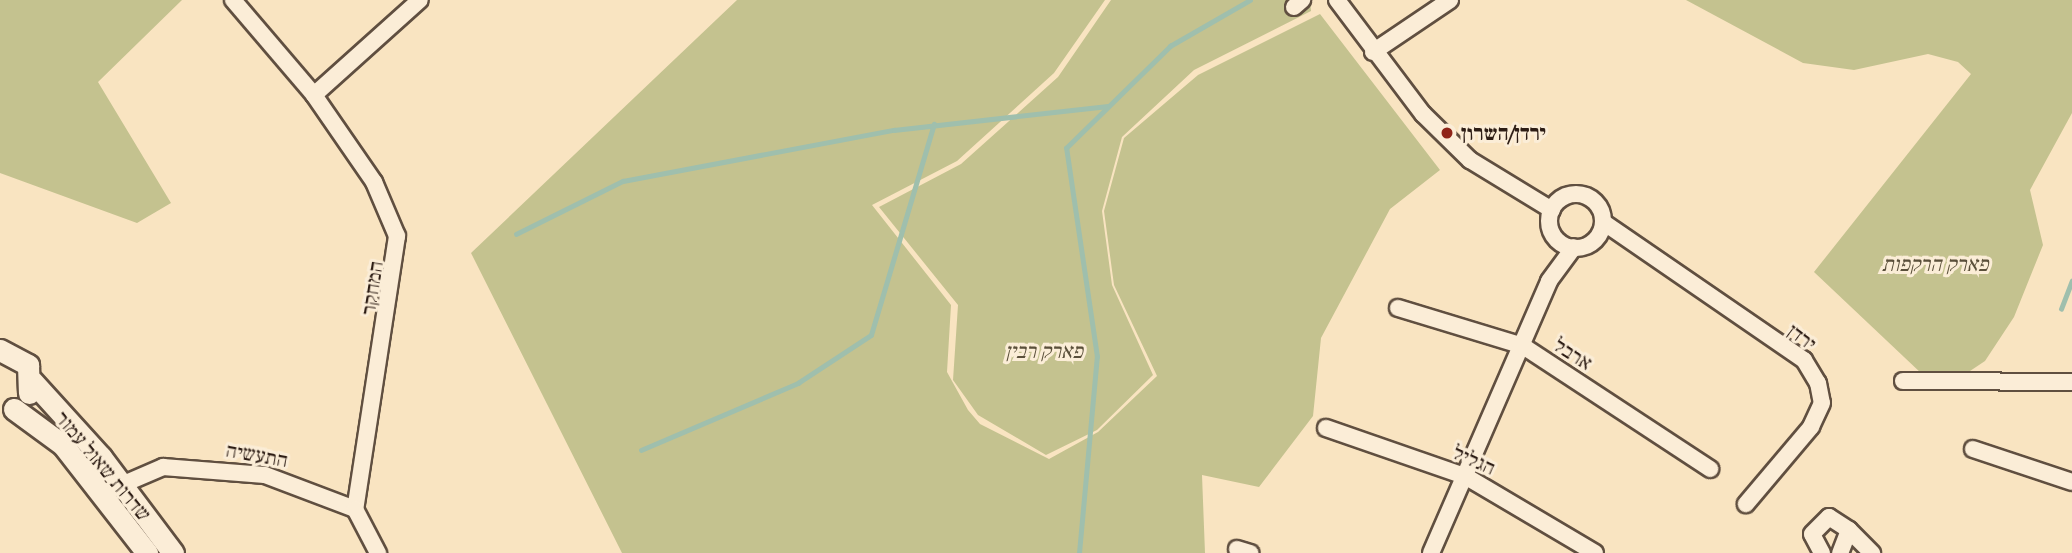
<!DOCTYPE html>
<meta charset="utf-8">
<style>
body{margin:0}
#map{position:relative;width:2072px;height:553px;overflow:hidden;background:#f9e4c1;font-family:"IM FELL Great Primer","Frank Ruhl Libre",serif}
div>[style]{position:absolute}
.green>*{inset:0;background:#c4c28f}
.stream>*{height:4.5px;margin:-2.25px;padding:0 2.25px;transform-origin:2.25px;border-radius:2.25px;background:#9fbfad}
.roads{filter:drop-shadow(2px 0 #604f40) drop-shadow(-2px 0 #604f40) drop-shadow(0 2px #604f40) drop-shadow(0 -2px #604f40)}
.minor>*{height:16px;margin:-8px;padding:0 8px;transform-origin:8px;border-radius:8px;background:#fbedd7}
.minor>.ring{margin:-8px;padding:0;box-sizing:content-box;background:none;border:16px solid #fbedd7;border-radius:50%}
.tertiary>*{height:21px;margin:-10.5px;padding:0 10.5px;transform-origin:10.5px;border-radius:10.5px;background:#fbedd7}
.dots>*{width:19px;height:19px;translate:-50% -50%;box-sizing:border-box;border:4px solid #fbedd7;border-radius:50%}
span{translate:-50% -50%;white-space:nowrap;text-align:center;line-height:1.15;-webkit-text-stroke:6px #fbedd7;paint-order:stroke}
.poi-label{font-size:21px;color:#2d1d15;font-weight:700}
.left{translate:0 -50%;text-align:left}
.park-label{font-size:21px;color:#5a4f3a;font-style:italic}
.street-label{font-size:21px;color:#2d1d15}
</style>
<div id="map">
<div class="green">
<div style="clip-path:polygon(0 0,182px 0,98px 82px,171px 203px,137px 223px,0 173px)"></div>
<div style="clip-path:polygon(737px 0,1105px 0,1054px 73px,957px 161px,872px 205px,951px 305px,947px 372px,968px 410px,980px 424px,1049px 459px,1098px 432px,1157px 376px,1114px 285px,1104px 211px,1124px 138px,1198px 75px,1320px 14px,1440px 170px,1390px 209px,1321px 338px,1313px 416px,1259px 487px,1202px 475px,1205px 553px,622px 553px,471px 253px)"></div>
<div style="clip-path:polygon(1111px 0,1310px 0,1311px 11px,1194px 70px,1122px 137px,1102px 211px,1112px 285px,1153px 375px,1097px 430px,1046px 455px,978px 415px,953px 380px,958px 305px,879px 207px,961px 164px,1058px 77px)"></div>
<div style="clip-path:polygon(1686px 0,2072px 0,2072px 113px,2030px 190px,2043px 245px,2014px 317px,1985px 361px,1940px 391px,1814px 272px,1971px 74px,1958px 62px,1928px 54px,1854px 70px,1803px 63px)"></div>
</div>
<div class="stream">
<div style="left:516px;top:234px;width:119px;rotate:-26.4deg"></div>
<div style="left:623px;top:181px;width:276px;rotate:-10.7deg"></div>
<div style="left:894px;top:130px;width:215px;rotate:-6.4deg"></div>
<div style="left:2061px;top:309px;width:30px;rotate:-69deg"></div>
<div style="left:641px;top:450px;width:171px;rotate:-23.1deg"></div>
<div style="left:798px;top:383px;width:87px;rotate:-33.3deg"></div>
<div style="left:871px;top:335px;width:220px;rotate:-73.4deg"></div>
<div style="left:1079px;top:553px;width:197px;rotate:-84.8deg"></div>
<div style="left:1097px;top:357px;width:211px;rotate:-98.4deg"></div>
<div style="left:1066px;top:148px;width:146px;rotate:-44.4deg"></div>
<div style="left:1170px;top:46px;width:92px;rotate:-29.9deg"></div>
</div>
<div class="roads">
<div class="minor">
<div style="left:233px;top:0;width:125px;rotate:49.5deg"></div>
<div style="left:314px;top:95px;width:106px;rotate:55.4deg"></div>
<div style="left:374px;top:182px;width:59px;rotate:66.9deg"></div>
<div style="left:397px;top:236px;width:276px;rotate:98.7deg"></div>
<div style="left:1337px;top:0;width:143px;rotate:53deg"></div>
<div style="left:1423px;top:114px;width:66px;rotate:44.4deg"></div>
<div style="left:1470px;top:160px;width:96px;rotate:31.4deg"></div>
<div style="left:1294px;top:7px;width:11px;rotate:-41deg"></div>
<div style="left:1373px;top:52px;width:93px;rotate:-34deg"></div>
<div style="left:314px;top:95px;width:142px;rotate:-41.9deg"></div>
<div class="ring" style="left:1549px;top:194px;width:38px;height:38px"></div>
<div style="left:1603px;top:222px;width:244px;rotate:34.5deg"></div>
<div style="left:1804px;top:360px;width:27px;rotate:59deg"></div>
<div style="left:1818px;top:383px;width:20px;rotate:79deg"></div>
<div style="left:1822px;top:403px;width:26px;rotate:115deg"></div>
<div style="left:1811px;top:427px;width:101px;rotate:130.2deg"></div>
<div style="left:1398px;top:308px;width:131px;rotate:16.9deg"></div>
<div style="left:1523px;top:346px;width:224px;rotate:33.3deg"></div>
<div style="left:1903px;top:381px;width:169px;rotate:0.3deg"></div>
<div style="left:1326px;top:428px;width:147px;rotate:19.1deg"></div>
<div style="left:1465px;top:476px;width:151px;rotate:30.6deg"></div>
<div style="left:1973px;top:449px;width:104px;rotate:18.4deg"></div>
<div style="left:112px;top:489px;width:56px;rotate:-23.3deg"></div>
<div style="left:163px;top:467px;width:102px;rotate:4.5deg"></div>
<div style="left:265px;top:475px;width:96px;rotate:20.7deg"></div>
<div style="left:355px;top:509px;width:50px;rotate:62.4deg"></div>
<div style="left:1849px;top:530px;width:33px;rotate:45deg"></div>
<div style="left:1237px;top:549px;width:14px;rotate:17deg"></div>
<div style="left:1431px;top:553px;width:296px;rotate:-66.5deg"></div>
<div style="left:1549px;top:281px;width:42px;rotate:-53.7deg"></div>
<div style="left:1822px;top:553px;width:21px;rotate:-118deg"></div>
<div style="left:1812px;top:534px;width:24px;rotate:-45deg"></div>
<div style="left:1829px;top:517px;width:24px;rotate:33deg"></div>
<div style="left:1849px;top:530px;width:25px;rotate:111deg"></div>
</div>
<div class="tertiary">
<div style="left:0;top:350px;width:32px;rotate:28deg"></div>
<div style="left:28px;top:365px;width:28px;rotate:88deg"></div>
<div style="left:32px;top:381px;width:103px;rotate:47.8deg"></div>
<div style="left:101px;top:457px;width:120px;rotate:53.1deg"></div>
<div style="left:14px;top:409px;width:61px;rotate:36.3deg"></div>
<div style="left:63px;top:445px;width:137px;rotate:52.1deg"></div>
</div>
</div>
<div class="dots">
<div style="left:1447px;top:133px;background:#8f2418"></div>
</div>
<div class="poi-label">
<span class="left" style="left:1461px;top:133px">ירדן/השרון</span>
</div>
<div class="park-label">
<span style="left:1935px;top:264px">פארק הרקפות</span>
<span style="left:1044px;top:351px">פארק רבין</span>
</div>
<div class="street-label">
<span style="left:372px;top:288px;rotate:-81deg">המחקר</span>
<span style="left:1802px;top:337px;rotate:37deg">ירדן</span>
<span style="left:1573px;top:354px;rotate:33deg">ארבל</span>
<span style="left:257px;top:455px;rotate:10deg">התעשיה</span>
<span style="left:1474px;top:460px;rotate:24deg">הגליל</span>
<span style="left:103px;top:466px;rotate:50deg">שדרות שאול עמור</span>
</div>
</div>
